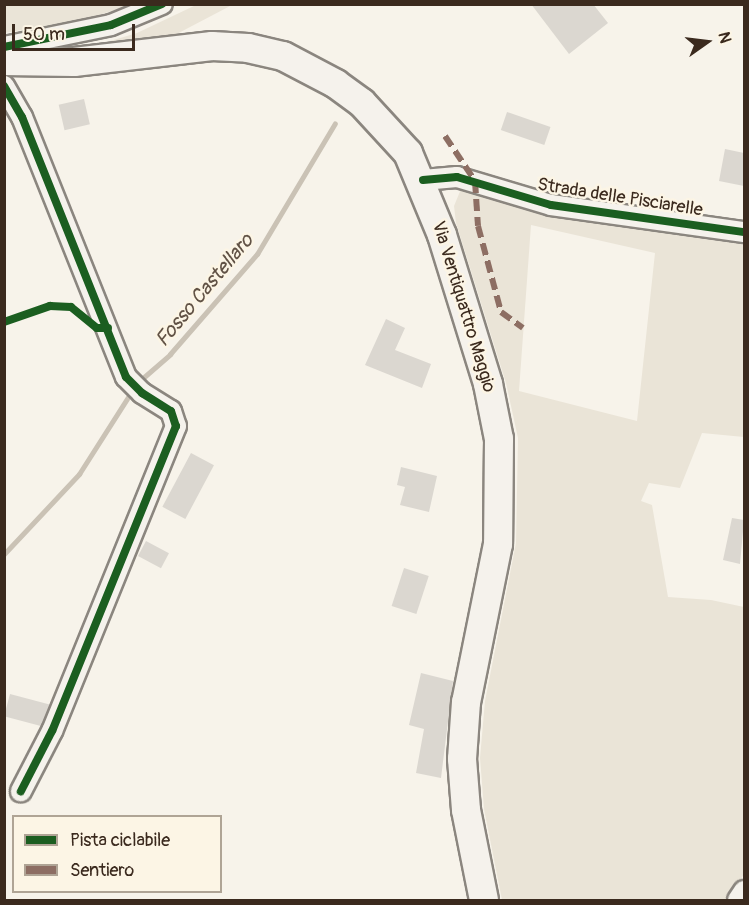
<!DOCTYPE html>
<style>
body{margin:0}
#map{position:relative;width:749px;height:905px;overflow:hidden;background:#f7f3ea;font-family:Pangolin,sans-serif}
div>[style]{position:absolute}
.green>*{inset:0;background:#eae4d7}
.stream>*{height:5px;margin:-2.5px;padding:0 2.5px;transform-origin:2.5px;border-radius:2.5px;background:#cac2b5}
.building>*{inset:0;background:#dbd7d0;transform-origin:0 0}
.roads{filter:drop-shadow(2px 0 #8b867f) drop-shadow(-2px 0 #8b867f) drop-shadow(0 2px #8b867f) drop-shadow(0 -2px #8b867f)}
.street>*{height:20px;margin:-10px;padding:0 10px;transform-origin:10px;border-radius:10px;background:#f5f2ec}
.secondary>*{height:28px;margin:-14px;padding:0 14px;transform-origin:14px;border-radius:14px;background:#f5f2ec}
.quiet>*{height:6px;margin-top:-3px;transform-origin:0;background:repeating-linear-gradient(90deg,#8d6e63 0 12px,transparent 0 18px)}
.cycleway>*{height:8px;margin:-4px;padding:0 4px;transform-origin:4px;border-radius:4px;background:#1b5e20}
span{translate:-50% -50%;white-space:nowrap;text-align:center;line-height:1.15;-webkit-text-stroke:5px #fcf5e5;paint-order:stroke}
.street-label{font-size:18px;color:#3b2a1e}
.water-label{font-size:20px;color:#605144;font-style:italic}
.frame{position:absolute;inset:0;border:6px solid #3b2a1e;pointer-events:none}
.legend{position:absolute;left:12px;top:815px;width:210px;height:78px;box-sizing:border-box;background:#fcf5e5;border:2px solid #afa495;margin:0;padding:8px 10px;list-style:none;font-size:18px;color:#3b2a1e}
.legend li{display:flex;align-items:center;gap:12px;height:30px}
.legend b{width:30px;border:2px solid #afa495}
.north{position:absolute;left:677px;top:12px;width:60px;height:60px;-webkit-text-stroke:4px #fcf5e5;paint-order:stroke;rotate:76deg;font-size:16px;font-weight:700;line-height:24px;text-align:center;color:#3b2a1e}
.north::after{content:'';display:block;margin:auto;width:21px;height:27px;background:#3b2a1e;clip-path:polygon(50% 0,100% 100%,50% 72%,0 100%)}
.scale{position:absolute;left:12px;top:24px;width:123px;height:27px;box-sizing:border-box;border:3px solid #3b2a1e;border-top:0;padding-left:8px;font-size:18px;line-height:21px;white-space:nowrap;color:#3b2a1e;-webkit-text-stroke:4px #fcf5e5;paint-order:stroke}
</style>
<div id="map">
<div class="green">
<div style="clip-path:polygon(4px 5px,5px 4px,131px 5px,89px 18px,5px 33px)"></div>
<div style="clip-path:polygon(196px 5px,232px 5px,171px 37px,80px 50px,137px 33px)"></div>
<div style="clip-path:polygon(evenodd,461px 189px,553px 217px,744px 244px,744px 437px,702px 433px,680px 488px,649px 483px,641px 501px,652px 505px,668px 597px,711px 600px,744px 607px,744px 874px,728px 900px,502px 900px,484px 809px,480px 758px,485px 701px,516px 543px,518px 438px,506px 383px,456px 223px,454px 206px,461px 189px,531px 225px,655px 253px,637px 421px,519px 391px,531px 225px)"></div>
</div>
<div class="stream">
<div style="left:144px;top:377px;width:35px;rotate:-41deg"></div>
<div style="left:170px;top:354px;width:133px;rotate:-49deg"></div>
<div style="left:257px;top:254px;width:152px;rotate:-59.2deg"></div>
<div style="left:4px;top:554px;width:110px;rotate:-46.8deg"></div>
<div style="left:79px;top:474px;width:95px;rotate:-57.5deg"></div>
</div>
<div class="building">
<div style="clip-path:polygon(531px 4px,593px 4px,608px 23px,569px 54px)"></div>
<div style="left:84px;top:99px;width:26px;height:26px;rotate:77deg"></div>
<div style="left:507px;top:112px;width:46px;height:19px;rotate:19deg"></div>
<div style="clip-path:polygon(725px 149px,744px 153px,744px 186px,719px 181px)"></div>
<div style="clip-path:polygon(386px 319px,405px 328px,395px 350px,431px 364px,422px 388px,365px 365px)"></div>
<div style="left:191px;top:453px;width:26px;height:61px;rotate:28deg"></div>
<div style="clip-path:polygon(401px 467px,437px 476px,429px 512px,400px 505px,405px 487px,397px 485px)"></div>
<div style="clip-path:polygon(732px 518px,744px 520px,740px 564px,723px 560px)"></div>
<div style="left:146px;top:541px;width:26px;height:17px;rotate:28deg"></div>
<div style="left:404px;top:568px;width:26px;height:40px;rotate:18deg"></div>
<div style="clip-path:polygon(421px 673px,453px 681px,441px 778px,416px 773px,424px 729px,409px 725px)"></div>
<div style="left:10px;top:694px;width:41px;height:23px;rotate:15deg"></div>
</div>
<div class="roads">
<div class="street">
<div style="left:4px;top:47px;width:109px;rotate:-11.6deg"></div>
<div style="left:111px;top:25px;width:55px;rotate:-22.4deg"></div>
<div style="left:4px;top:86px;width:36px;rotate:60deg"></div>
<div style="left:22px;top:117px;width:280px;rotate:68.2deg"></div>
<div style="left:126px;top:377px;width:23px;rotate:45deg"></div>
<div style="left:142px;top:393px;width:34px;rotate:32deg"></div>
<div style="left:171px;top:411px;width:16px;rotate:72deg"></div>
<div style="left:176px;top:426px;width:329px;rotate:112.1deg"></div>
<div style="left:52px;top:731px;width:68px;rotate:117.3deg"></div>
<div style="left:423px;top:180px;width:34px;rotate:-5deg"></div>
<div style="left:457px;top:177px;width:98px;rotate:16.6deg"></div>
<div style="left:551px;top:205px;width:195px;rotate:8deg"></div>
<div style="left:738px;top:900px;width:11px;rotate:-56deg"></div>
</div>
<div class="secondary">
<div style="left:4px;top:61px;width:70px;rotate:0.8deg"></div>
<div style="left:74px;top:62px;width:139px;rotate:-6.6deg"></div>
<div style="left:212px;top:46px;width:36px;rotate:3deg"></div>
<div style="left:248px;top:48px;width:36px;rotate:13deg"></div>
<div style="left:283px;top:56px;width:60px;rotate:27.8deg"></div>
<div style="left:336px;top:84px;width:32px;rotate:36deg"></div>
<div style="left:362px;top:103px;width:68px;rotate:47.4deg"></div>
<div style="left:408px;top:153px;width:89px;rotate:67.5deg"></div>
<div style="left:442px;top:235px;width:156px;rotate:72.8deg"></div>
<div style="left:488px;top:384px;width:56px;rotate:78.7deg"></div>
<div style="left:499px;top:439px;width:105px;rotate:90.5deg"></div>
<div style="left:498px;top:544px;width:161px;rotate:101.4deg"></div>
<div style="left:466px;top:702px;width:57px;rotate:94deg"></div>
<div style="left:462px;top:759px;width:51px;rotate:85.5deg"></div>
<div style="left:466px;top:810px;width:92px;rotate:78.7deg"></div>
</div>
</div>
<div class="quiet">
<div style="left:445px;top:136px;width:54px;rotate:56.3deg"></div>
<div style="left:475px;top:181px;width:45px;rotate:86.2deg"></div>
<div style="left:478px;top:226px;width:89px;rotate:75deg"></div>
<div style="left:501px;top:312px;width:27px;rotate:36deg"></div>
</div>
<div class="cycleway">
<div style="left:4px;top:47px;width:109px;rotate:-11.6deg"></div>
<div style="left:111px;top:25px;width:55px;rotate:-22.4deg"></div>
<div style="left:4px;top:86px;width:36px;rotate:60deg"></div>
<div style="left:22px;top:117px;width:280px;rotate:68.2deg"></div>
<div style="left:126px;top:377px;width:23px;rotate:45deg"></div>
<div style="left:142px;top:393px;width:34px;rotate:32deg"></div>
<div style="left:171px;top:411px;width:16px;rotate:72deg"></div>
<div style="left:176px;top:426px;width:329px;rotate:112.1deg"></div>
<div style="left:52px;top:731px;width:68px;rotate:117.3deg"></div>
<div style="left:423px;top:180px;width:34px;rotate:-5deg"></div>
<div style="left:457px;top:177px;width:98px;rotate:16.6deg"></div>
<div style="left:551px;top:205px;width:195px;rotate:8deg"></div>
<div style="left:4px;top:322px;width:49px;rotate:-19.2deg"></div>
<div style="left:50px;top:306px;width:21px;rotate:3deg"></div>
<div style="left:71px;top:307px;width:33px;rotate:39deg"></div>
<div style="left:97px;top:328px;width:11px"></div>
</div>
<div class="street-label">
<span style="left:620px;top:198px;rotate:9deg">Strada delle Pisciarelle</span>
<span style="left:463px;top:307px;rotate:73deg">Via Ventiquattro Maggio</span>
</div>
<div class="water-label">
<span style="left:204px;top:290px;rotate:-50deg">Fosso Castellaro</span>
</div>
<div class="frame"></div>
<ul class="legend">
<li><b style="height:8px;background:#1b5e20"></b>Pista ciclabile</li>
<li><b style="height:8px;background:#8d6e63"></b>Sentiero</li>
</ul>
<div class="north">N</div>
<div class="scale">50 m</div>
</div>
